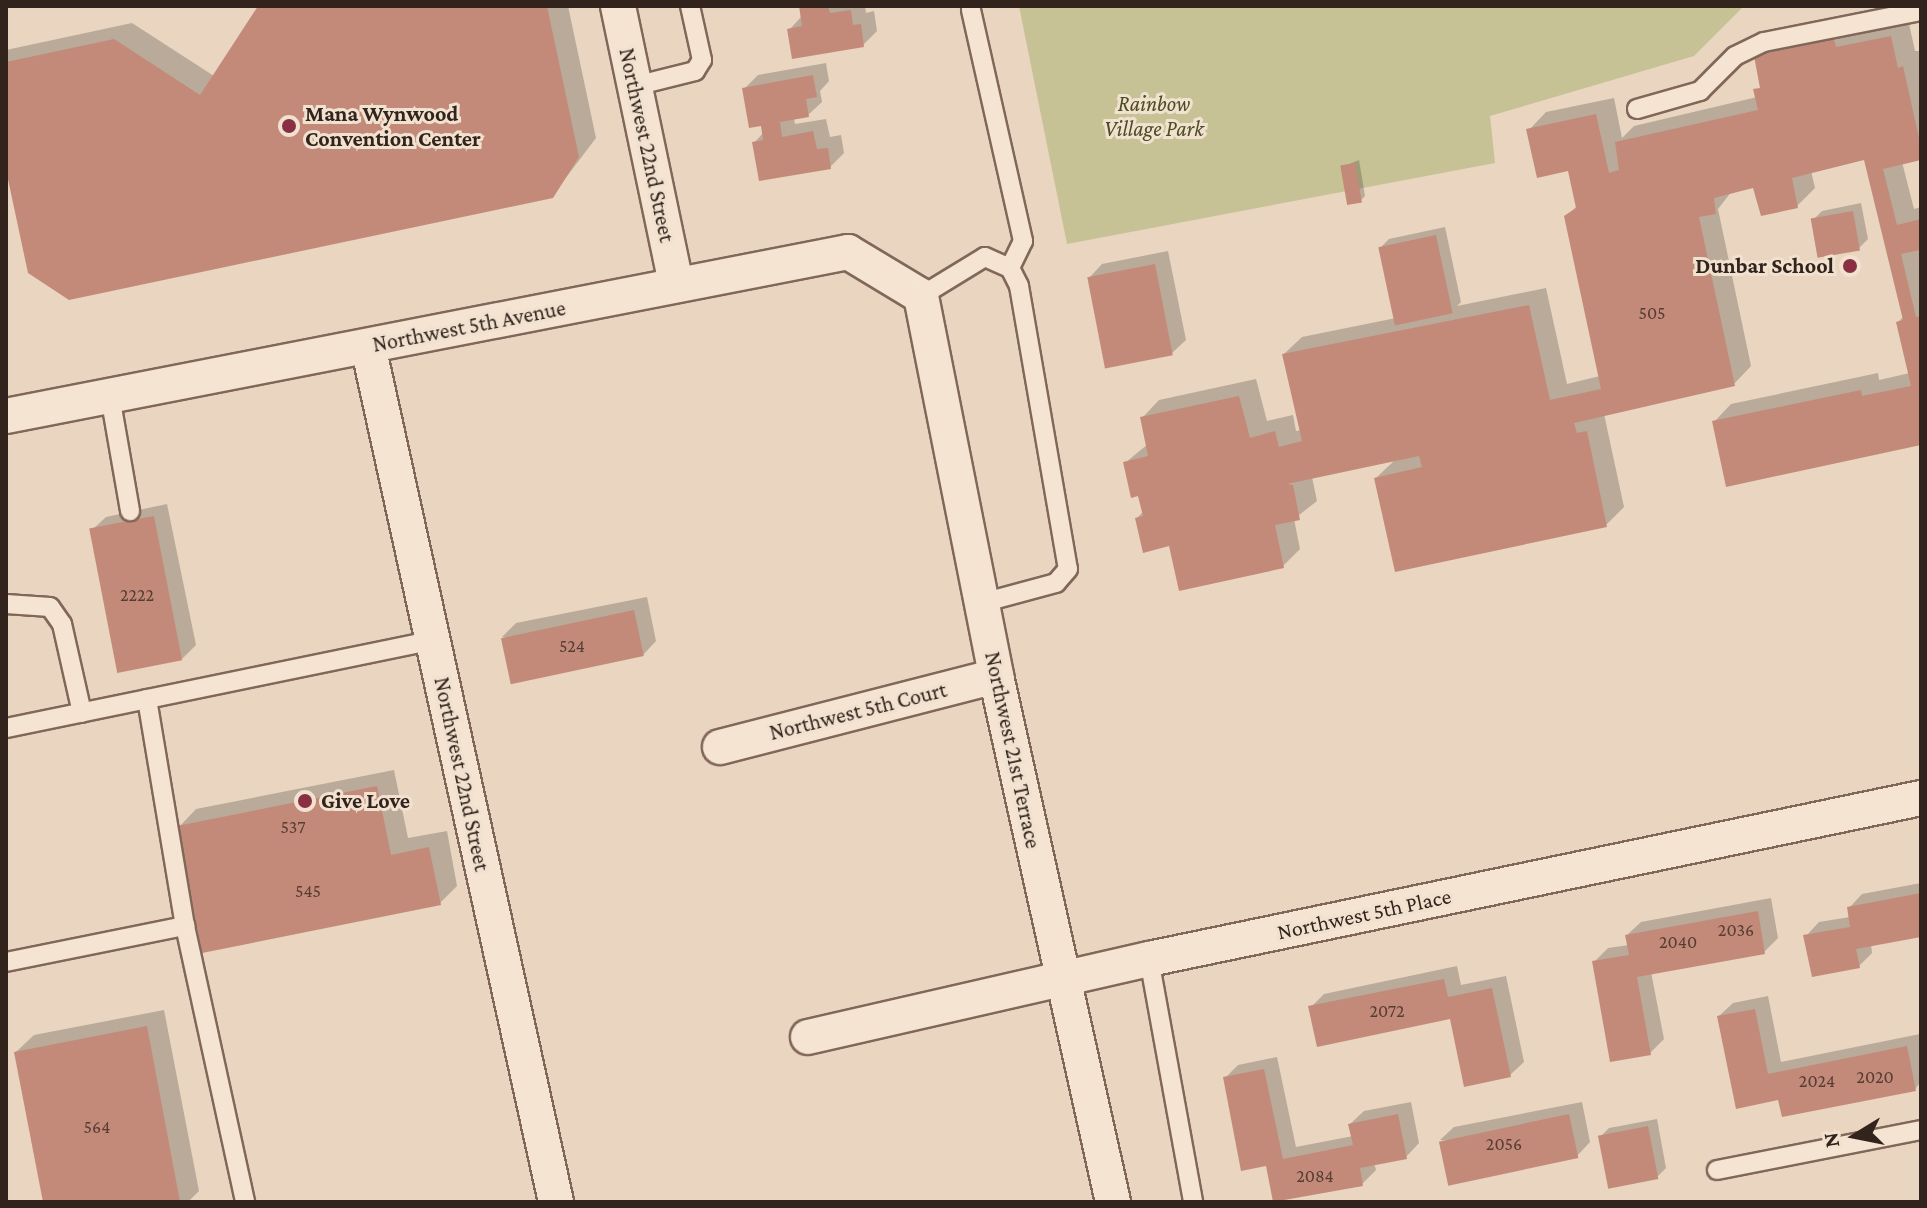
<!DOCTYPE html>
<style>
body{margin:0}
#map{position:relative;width:1927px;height:1208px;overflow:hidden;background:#e9d5c0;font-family:"Crimson Pro",serif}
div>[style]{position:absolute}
.green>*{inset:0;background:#c6c296}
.shadow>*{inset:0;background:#0003}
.building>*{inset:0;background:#c48a79;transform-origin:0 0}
.roads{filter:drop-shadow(2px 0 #81675a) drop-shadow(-2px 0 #81675a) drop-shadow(0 2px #81675a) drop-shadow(0 -2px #81675a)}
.service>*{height:18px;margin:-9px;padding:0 9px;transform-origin:9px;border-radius:9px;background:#f5e4d2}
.minor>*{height:34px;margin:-17px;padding:0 17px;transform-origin:17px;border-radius:17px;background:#f5e4d2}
.dots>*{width:22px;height:22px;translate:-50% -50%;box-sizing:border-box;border:4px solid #f1e1cf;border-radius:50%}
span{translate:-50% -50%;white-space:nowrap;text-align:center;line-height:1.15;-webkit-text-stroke:6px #f1e1cf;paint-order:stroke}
.number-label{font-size:18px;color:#563d34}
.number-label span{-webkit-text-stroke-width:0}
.park-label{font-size:22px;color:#4a4c25;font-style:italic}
.poi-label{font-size:22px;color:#32231d;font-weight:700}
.left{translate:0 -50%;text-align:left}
.right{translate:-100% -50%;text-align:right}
.street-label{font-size:22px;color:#32231d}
.frame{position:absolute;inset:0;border:8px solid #32231d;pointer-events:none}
.north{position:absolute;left:1815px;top:1096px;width:80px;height:80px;-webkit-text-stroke:6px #f1e1cf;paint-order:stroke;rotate:260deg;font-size:22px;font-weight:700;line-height:32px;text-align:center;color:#32231d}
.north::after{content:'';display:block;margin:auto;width:28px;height:36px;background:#32231d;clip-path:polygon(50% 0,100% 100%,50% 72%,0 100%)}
</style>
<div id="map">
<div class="green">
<div style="clip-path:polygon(1019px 6px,1744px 6px,1694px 56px,1490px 116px,1495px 163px,1067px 244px)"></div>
</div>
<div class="shadow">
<div style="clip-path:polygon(260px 6px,568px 6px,596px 138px,552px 196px,6px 160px,6px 50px,132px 23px,214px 76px)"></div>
<div style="clip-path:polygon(801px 6px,865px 6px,866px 13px,874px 11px,877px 31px,863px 45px,790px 29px,802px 16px)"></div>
<div style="clip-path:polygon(1908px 19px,1915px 51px,1921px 51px,1921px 158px,1902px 162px,1914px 209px,1921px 207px,1921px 443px,1714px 422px,1731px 404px,1878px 373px,1879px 380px,1910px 373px,1898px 322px,1904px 316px,1865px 158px,1811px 171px,1815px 188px,1797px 206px,1755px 186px,1732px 191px,1718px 209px,1751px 366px,1734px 384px,1604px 414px,1624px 507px,1606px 525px,1376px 478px,1396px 459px,1312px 477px,1317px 501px,1294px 519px,1300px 549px,1283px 566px,1171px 544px,1137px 518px,1144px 511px,1125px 463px,1148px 444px,1142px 418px,1159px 400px,1256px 379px,1267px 421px,1293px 415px,1296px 431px,1301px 430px,1284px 354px,1302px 337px,1396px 318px,1380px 248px,1389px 239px,1445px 227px,1461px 302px,1457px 306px,1546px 288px,1567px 384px,1600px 376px,1566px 217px,1578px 205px,1570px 169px,1529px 130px,1546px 112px,1614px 98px,1622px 138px,1634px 126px,1757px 97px,1762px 84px,1756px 57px,1773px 39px)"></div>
<div style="clip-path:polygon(826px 63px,829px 81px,820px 91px,822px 102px,808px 115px,794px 118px,795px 124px,826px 119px,830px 137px,841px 135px,844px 153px,830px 167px,754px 143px,764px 132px,744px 89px,758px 75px)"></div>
<div style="clip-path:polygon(1359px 160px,1365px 196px,1361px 200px,1342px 167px)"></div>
<div style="clip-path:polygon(1861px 203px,1868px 239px,1859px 248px,1813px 220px,1822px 211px)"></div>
<div style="clip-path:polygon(1168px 251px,1186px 340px,1172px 353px,1089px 278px,1102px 264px)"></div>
<div style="clip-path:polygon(167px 504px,196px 645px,182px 659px,92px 530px,106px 517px)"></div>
<div style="clip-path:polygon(647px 597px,656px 641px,643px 655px,502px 637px,516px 623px)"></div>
<div style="clip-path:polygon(394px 770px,408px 838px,447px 831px,457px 886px,440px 903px,179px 827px,196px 809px)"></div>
<div style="clip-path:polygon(1921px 883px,1921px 935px,1871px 944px,1872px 953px,1859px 966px,1806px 936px,1819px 922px,1850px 917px,1849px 908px,1862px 894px)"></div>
<div style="clip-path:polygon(1771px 898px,1778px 938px,1764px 952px,1651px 972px,1664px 1039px,1650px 1053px,1594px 962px,1608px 948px,1629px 945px,1627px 935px,1641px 922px)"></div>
<div style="clip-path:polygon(1457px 966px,1461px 985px,1506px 976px,1524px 1062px,1510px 1075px,1452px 1017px,1311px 1007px,1324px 994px)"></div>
<div style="clip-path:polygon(1768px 996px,1781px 1062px,1920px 1034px,1921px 1082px,1915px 1089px,1780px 1098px,1719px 1016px,1733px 1003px)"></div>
<div style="clip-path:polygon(164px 1010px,199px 1191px,188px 1202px,45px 1202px,16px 1052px,34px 1035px)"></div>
<div style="clip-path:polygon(1277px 1057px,1296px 1147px,1353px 1136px,1350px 1124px,1364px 1111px,1411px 1102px,1419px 1143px,1406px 1157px,1374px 1163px,1376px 1170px,1362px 1184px,1268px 1164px,1225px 1078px,1238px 1065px)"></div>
<div style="clip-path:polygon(1582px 1102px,1590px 1142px,1577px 1156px,1440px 1140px,1454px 1127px)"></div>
<div style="clip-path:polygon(1657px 1119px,1666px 1168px,1657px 1177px,1600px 1137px,1609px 1128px)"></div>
</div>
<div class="building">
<div style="clip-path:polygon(258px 6px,547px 6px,579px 157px,553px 198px,69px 300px,28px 273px,6px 170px,6px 62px,114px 39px,200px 95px)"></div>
<div style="clip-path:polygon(799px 6px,828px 6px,830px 13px,851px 10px,853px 25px,861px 24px,864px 47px,792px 59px,787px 29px,802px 26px)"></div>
<div style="clip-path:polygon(1833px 36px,1836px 47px,1891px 36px,1898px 68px,1903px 66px,1921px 147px,1921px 160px,1883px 169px,1897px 225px,1921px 219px,1920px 250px,1901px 254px,1916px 317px,1921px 316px,1921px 445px,1726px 487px,1712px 421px,1861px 390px,1862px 396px,1911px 386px,1896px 322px,1903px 320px,1864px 160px,1792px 178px,1798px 208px,1761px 216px,1753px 188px,1714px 198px,1716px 214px,1699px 217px,1735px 386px,1574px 423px,1577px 433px,1587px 431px,1607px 527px,1395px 572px,1374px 478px,1422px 467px,1419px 456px,1287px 484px,1293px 485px,1300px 520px,1275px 525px,1284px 568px,1179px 591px,1169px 546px,1143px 553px,1135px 518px,1143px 516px,1138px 496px,1131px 498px,1123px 462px,1148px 456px,1140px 417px,1239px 396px,1250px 438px,1275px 431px,1279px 447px,1302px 441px,1282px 354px,1529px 305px,1550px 400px,1601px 389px,1564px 216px,1576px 208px,1568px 171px,1537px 178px,1526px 129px,1596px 114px,1609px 173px,1619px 170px,1615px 142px,1758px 110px,1753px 89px,1760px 88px,1754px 56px)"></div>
<div style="clip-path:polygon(813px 75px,817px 97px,806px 99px,809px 117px,780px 122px,782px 137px,813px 131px,817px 149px,828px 148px,831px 169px,759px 181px,752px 142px,763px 140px,761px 126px,749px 128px,742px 88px)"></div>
<div style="left:1355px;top:163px;width:40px;height:15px;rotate:80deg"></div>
<div style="left:1853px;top:211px;width:40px;height:43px;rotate:80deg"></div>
<div style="left:1436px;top:235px;width:80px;height:59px;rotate:78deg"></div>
<div style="left:1155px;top:264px;width:93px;height:69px;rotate:79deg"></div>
<div style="left:154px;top:516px;width:147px;height:66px;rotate:79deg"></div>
<div style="left:634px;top:610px;width:47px;height:136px;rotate:78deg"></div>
<div style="clip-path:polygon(377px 786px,391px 855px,429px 847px,441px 905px,202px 953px,177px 826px)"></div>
<div style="clip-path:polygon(1921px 893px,1921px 937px,1856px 949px,1860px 968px,1812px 977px,1803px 935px,1850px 927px,1847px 907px)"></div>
<div style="clip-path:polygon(1758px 911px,1765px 954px,1637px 977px,1651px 1055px,1610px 1062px,1592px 961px,1629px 955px,1625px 935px)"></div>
<div style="clip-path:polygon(1444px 979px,1448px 997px,1492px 988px,1511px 1077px,1464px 1087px,1450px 1019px,1317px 1047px,1308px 1006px)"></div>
<div style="clip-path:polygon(1755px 1009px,1768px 1074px,1907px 1046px,1916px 1091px,1782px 1117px,1778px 1100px,1736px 1109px,1717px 1016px)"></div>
<div style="clip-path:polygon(147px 1026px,180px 1202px,43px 1202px,14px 1052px)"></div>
<div style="clip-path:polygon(1264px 1069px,1283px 1159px,1353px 1145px,1348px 1124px,1398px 1114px,1407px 1159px,1360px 1168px,1363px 1186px,1273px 1202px,1266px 1166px,1241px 1171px,1223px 1077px)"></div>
<div style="left:1569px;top:1114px;width:45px;height:133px;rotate:78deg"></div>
<div style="left:1648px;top:1126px;width:54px;height:51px;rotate:79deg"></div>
</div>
<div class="roads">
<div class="service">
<div style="left:971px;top:10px;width:237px;rotate:77.3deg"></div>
<div style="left:1023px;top:241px;width:30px;rotate:116deg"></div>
<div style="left:635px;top:86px;width:62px;rotate:-14deg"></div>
<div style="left:695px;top:71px;width:13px;rotate:-58deg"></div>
<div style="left:702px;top:60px;width:55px;rotate:-102.5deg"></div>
<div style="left:1637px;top:109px;width:66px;rotate:-15.9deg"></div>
<div style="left:1700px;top:91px;width:49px;rotate:-45deg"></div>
<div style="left:1735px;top:56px;width:32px;rotate:-26deg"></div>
<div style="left:1764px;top:42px;width:160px;rotate:-11.2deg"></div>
<div style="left:921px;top:296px;width:75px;rotate:-31.4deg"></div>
<div style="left:985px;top:257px;width:27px;rotate:24deg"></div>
<div style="left:1010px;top:268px;width:20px;rotate:63deg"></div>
<div style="left:1019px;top:286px;width:287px;rotate:80.2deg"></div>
<div style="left:1068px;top:569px;width:18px;rotate:131deg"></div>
<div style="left:1056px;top:583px;width:77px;rotate:164.9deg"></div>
<div style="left:110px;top:396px;width:117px;rotate:80.1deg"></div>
<div style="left:6px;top:604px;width:44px;rotate:3.9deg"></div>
<div style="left:50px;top:607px;width:21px;rotate:55deg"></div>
<div style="left:62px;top:624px;width:91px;rotate:77.3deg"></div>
<div style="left:147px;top:699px;width:230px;rotate:80.5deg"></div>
<div style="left:185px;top:926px;width:282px;rotate:77.7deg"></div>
<div style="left:6px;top:728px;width:436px;rotate:-11.6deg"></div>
<div style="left:1149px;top:959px;width:247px;rotate:79.7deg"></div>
<div style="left:6px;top:962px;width:183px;rotate:-11.4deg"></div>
<div style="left:1717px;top:1170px;width:208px;rotate:-11.1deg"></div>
</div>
<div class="minor">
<div style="left:618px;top:6px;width:284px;rotate:78.2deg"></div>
<div style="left:368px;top:346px;width:876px;rotate:77.61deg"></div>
<div style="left:6px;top:416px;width:858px;rotate:-11.02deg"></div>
<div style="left:848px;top:252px;width:85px;rotate:31.1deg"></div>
<div style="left:921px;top:296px;width:387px;rotate:78.8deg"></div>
<div style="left:996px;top:676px;width:539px;rotate:77.46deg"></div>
<div style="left:720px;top:747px;width:285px;rotate:-14.4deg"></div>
<div style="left:808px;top:1037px;width:350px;rotate:-12.9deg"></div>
<div style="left:1149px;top:959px;width:789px;rotate:-11.78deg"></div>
</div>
</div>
<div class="dots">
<div style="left:289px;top:126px;background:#8a2f41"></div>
<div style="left:1850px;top:266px;background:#8a2f41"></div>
<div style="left:305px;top:801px;background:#8a2f41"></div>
</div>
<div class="number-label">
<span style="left:1652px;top:313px">505</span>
<span style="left:137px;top:595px">2222</span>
<span style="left:572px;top:646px">524</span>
<span style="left:293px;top:827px">537</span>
<span style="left:308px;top:891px">545</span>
<span style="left:1736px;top:930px">2036</span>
<span style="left:1678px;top:942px">2040</span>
<span style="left:1387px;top:1011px">2072</span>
<span style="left:1875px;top:1077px">2020</span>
<span style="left:1817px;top:1081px">2024</span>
<span style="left:97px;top:1127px">564</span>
<span style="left:1504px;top:1144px">2056</span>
<span style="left:1315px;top:1176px">2084</span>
</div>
<div class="park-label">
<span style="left:1154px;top:116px">Rainbow<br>Village Park</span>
</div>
<div class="poi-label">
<span class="left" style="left:305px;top:126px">Mana Wynwood<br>Convention Center</span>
<span class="right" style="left:1834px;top:266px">Dunbar School</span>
<span class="left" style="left:321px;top:801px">Give Love</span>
</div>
<div class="street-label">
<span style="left:647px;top:145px;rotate:78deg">Northwest 22nd Street</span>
<span style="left:469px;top:326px;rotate:-11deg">Northwest 5th Avenue</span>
<span style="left:858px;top:711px;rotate:-14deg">Northwest 5th Court</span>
<span style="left:1013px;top:750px;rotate:78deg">Northwest 21st Terrace</span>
<span style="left:462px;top:774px;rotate:78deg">Northwest 22nd Street</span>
<span style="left:1364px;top:914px;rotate:-12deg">Northwest 5th Place</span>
</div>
<div class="frame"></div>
<div class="north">N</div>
</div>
